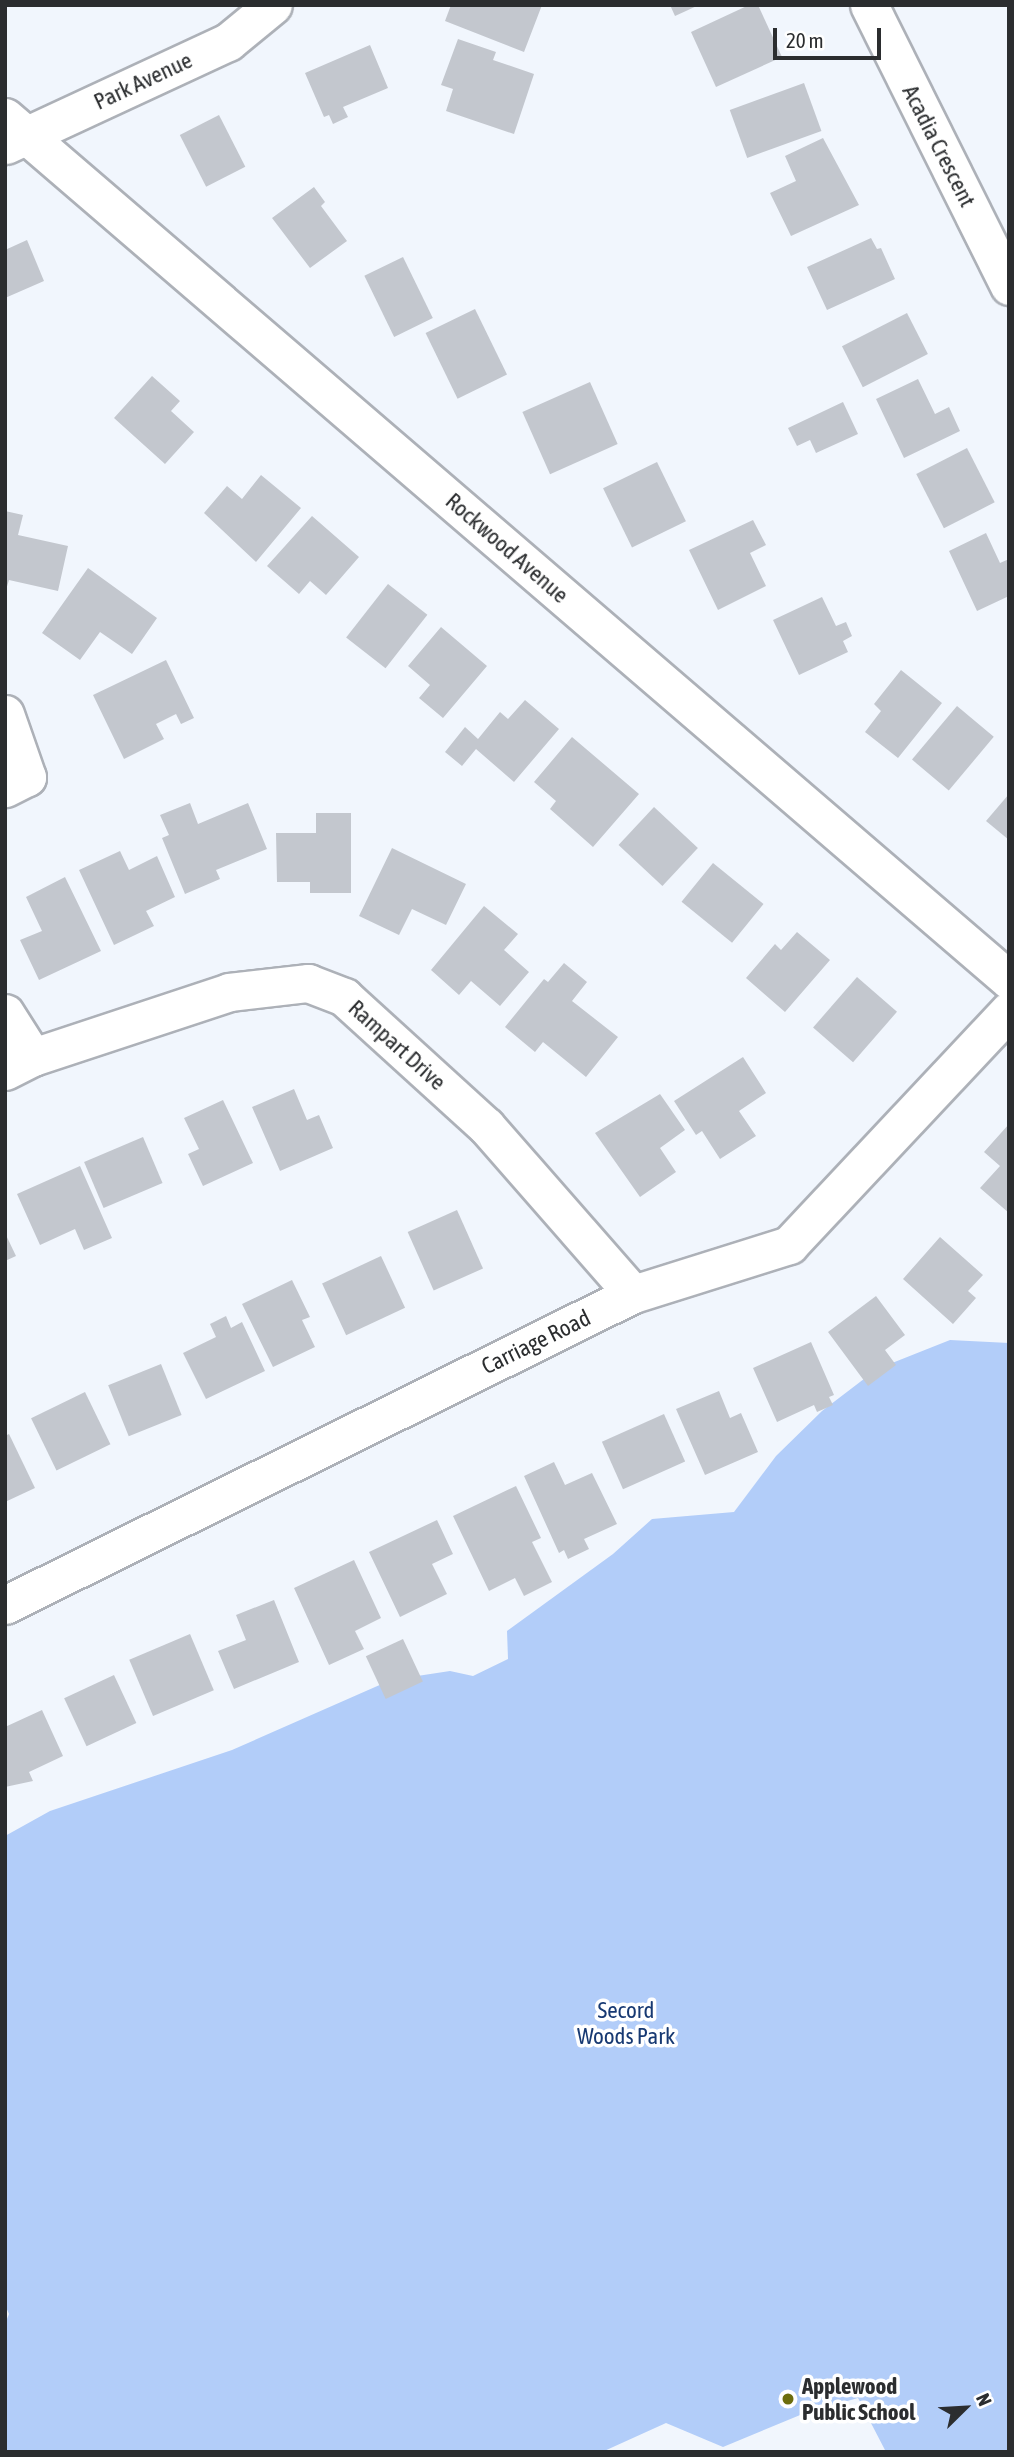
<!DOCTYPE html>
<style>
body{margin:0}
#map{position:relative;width:1014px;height:2457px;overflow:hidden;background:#f1f6fd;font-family:"Asap Condensed",sans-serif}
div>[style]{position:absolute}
.green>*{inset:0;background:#b2cdf9}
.building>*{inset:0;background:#c3c7ce;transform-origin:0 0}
.roads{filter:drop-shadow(2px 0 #adb1b8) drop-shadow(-2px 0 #adb1b8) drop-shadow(0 2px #adb1b8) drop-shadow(0 -2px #adb1b8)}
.minor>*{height:37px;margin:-18.5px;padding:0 18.5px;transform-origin:18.5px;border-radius:18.5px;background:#fff}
.dots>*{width:19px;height:19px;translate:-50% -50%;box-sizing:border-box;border:4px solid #fff;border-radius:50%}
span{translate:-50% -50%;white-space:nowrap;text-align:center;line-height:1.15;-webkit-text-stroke:7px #fff;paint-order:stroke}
.street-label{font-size:23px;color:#2b2d2f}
.park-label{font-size:23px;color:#173972}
.poi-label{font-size:23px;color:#2b2d2f;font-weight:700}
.left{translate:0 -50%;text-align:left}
.frame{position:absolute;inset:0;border:7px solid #2b2d2f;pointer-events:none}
.north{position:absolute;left:930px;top:2373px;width:70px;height:70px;-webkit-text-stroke:5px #fff;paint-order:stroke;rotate:66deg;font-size:19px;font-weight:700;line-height:28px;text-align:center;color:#2b2d2f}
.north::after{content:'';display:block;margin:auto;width:24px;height:32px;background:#2b2d2f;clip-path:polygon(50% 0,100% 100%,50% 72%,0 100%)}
.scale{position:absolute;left:773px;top:28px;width:108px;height:32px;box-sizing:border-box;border:4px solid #2b2d2f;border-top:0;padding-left:9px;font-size:21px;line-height:24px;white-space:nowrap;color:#2b2d2f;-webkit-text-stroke:5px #fff;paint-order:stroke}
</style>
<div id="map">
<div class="green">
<div style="clip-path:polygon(950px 1340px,1009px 1343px,1009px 2452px,886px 2452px,858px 2398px,805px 2413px,723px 2447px,666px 2423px,602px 2452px,5px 2452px,5px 2324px,9px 2314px,5px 2305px,5px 1836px,50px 1811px,232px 1750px,391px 1680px,450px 1671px,473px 1676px,508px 1659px,507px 1631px,613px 1554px,652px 1519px,734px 1512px,776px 1456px,822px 1411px,877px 1369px)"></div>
</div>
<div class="building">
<div style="clip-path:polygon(451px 5px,466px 6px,542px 5px,524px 52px,445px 21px)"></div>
<div style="clip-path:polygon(670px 5px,699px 5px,675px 16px)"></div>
<div style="clip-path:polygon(749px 5px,758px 5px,782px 57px,716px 87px,691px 32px)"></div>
<div style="clip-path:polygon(458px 39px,496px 52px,493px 60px,534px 74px,514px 134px,446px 111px,453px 89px,441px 85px)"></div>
<div style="clip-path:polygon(370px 45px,388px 88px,343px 107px,348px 117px,333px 124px,329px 115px,324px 117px,305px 73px)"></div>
<div style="left:804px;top:83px;width:51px;height:79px;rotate:70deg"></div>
<div style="left:219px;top:115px;width:58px;height:44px;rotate:63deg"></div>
<div style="clip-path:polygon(823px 138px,859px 205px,791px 236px,770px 193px,796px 181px,785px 156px)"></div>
<div style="clip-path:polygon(314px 187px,325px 202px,321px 206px,347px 241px,310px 268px,272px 218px)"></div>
<div style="clip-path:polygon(871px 238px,877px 249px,881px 248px,895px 279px,827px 310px,807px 267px)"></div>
<div style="clip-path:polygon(27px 240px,44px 281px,5px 298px,5px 250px)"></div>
<div style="left:403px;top:257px;width:68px;height:43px;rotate:64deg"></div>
<div style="left:475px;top:309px;width:73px;height:55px;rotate:64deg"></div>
<div style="left:907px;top:313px;width:46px;height:73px;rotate:63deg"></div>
<div style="clip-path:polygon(152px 376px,180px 401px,171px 411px,194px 432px,165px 464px,114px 418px)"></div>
<div style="clip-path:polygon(918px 379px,935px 414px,949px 407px,960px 431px,904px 458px,876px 399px)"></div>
<div style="left:590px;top:382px;width:68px;height:74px;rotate:66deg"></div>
<div style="clip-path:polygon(843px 402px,858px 434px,816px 453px,810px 440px,797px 446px,788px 428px)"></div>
<div style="left:967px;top:448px;width:61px;height:57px;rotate:63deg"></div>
<div style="left:657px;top:462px;width:66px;height:60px;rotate:64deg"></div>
<div style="clip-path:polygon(261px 475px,301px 508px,256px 562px,204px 513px,227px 486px,242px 499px)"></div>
<div style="clip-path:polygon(5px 511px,23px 515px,18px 535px,68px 546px,58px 591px,9px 580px,5px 593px)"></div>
<div style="clip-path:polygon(312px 516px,359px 557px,326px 595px,310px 581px,299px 594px,267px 566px)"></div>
<div style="clip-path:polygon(753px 520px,766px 545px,750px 553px,766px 586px,718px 610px,689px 550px)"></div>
<div style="clip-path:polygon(986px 533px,1000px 563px,1009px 559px,1009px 596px,977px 611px,949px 551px)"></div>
<div style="clip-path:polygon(88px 568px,157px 618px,132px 654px,100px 632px,80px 660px,42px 633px)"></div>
<div style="left:388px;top:584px;width:50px;height:68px;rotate:38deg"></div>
<div style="clip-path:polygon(822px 597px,836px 626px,846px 622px,852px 636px,843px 641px,848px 652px,799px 675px,773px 620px)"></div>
<div style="clip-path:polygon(441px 627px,487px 666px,443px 718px,419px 698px,430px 685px,408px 666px)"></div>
<div style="clip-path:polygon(166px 660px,194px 718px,181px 724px,176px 714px,156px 724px,164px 739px,124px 759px,93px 695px)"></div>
<div style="clip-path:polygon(901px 670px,942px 703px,898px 758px,865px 732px,881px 711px,874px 704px)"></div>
<div style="clip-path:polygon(525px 700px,559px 729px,514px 782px,476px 749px,462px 766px,445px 752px,465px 727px,478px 739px,500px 712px,508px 719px)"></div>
<div style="left:957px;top:706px;width:48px;height:70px;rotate:40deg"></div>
<div style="clip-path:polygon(572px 737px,639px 794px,593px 847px,550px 809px,556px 801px,534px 782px)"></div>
<div style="clip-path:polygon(1009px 794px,1009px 840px,986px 821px)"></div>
<div style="clip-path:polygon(190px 803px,198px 824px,248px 803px,267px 849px,216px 870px,220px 879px,185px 894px,162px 838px,169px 835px,160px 815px)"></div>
<div style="left:654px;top:807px;width:60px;height:52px;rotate:43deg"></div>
<div style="clip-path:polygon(316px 813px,351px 813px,351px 893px,310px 893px,310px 882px,277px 882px,276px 833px,316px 833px)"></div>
<div style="clip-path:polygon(392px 848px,466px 884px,446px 925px,412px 909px,399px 935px,359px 916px)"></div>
<div style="clip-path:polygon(120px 851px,129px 870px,157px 856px,175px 897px,146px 911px,154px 926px,114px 945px,79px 870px)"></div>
<div style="left:713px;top:863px;width:65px;height:50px;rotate:39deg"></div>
<div style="clip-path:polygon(65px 877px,101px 951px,39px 980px,20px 940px,42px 931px,26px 897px)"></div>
<div style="clip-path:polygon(484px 906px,518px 934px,504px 950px,529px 972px,500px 1006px,471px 981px,459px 995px,431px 970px)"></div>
<div style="clip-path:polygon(797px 932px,830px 960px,785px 1012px,746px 978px,775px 944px,781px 950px)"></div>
<div style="clip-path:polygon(564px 963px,587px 982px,572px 1001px,618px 1037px,586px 1077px,543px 1042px,535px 1052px,505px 1027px,544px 979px,548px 982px)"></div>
<div style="left:857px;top:977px;width:53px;height:67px;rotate:41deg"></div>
<div style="clip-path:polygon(743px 1057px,766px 1093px,739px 1111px,756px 1136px,720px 1159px,702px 1131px,696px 1135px,674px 1101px)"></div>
<div style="clip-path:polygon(294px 1089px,307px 1120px,319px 1115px,333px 1148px,280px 1171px,252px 1107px)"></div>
<div style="clip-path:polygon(660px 1094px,685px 1130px,660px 1148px,676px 1172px,640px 1197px,595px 1133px)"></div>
<div style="clip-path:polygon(223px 1100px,253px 1163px,203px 1186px,188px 1154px,199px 1149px,184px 1118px)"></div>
<div style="clip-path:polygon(1009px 1124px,1009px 1213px,980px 1188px,1000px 1166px,984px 1152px)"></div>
<div style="left:143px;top:1137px;width:50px;height:64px;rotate:67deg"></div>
<div style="clip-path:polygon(80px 1166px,112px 1238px,84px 1250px,75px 1229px,40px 1245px,17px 1194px)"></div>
<div style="left:457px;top:1210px;width:64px;height:54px;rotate:66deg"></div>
<div style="clip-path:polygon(5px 1233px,16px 1256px,5px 1261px)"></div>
<div style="clip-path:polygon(940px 1237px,983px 1275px,968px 1291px,976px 1298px,953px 1324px,903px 1279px)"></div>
<div style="left:381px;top:1256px;width:57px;height:65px;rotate:65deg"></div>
<div style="clip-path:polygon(292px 1280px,310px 1317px,302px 1320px,315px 1347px,273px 1367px,242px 1304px)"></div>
<div style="clip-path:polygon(876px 1296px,905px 1335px,885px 1350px,896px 1365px,868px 1386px,828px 1332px)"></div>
<div style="clip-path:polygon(226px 1316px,231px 1328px,242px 1322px,265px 1371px,206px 1399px,183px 1353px,216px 1337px,210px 1324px)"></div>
<div style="clip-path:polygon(811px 1342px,834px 1395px,829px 1397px,833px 1405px,817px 1412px,814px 1405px,777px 1422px,753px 1368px)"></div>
<div style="left:161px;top:1364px;width:55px;height:57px;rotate:68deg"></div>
<div style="clip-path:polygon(719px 1391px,730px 1418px,741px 1413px,758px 1452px,705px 1475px,676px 1409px)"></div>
<div style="left:85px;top:1392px;width:58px;height:60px;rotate:64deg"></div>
<div style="left:664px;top:1414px;width:52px;height:68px;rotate:66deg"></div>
<div style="clip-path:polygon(9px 1434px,35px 1488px,5px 1502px,5px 1436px)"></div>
<div style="clip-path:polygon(554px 1462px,565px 1485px,592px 1473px,617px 1524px,584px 1539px,589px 1549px,568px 1559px,564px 1550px,559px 1553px,524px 1476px)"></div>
<div style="clip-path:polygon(516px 1486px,541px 1538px,532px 1542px,552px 1582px,524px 1596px,515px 1578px,489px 1591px,453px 1516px)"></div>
<div style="clip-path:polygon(437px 1520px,453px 1554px,432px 1564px,447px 1594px,400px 1617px,369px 1552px)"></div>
<div style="clip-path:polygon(354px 1560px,381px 1618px,355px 1631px,364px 1649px,329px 1665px,294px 1588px)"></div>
<div style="clip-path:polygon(274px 1600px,299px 1662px,234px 1689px,218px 1651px,246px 1640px,236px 1615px)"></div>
<div style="left:190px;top:1634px;width:61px;height:66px;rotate:67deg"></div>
<div style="left:403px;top:1639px;width:47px;height:41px;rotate:65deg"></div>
<div style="left:114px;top:1675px;width:53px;height:55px;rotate:65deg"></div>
<div style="clip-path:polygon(42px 1710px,63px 1756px,29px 1772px,33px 1781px,5px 1787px,5px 1727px)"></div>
</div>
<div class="roads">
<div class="minor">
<div style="left:869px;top:5px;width:314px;rotate:63.5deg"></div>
<div style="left:5px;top:117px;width:1324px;rotate:40.68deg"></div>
<div style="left:6px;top:145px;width:245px;rotate:-24.9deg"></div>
<div style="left:228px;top:42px;width:58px;rotate:-39.4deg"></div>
<div style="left:5px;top:714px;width:67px;rotate:70.8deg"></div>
<div style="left:27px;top:777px;width:25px;rotate:153deg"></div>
<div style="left:5px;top:1013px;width:52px;rotate:57.5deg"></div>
<div style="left:5px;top:1071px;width:31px;rotate:-27deg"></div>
<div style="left:33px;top:1057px;width:206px;rotate:-18.3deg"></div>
<div style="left:229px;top:992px;width:80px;rotate:-6.5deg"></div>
<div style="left:308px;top:983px;width:39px;rotate:21deg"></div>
<div style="left:344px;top:997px;width:192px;rotate:42.3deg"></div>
<div style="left:486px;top:1126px;width:223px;rotate:48.8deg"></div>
<div style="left:5px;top:1605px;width:701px;rotate:-26.35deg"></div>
<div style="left:633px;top:1294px;width:164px;rotate:-17.4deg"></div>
<div style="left:789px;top:1245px;width:321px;rotate:-46.8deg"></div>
</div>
</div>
<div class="dots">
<div style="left:788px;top:2399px;background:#6c6d0e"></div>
</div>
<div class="street-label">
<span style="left:143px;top:81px;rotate:-25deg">Park Avenue</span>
<span style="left:939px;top:146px;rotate:63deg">Acadia Crescent</span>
<span style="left:507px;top:548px;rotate:41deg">Rockwood Avenue</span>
<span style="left:397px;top:1045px;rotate:42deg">Rampart Drive</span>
<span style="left:536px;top:1342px;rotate:-26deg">Carriage Road</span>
</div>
<div class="park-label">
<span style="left:626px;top:2023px">Secord<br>Woods Park</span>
</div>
<div class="poi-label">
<span class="left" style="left:802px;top:2399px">Applewood<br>Public School</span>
</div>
<div class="frame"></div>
<div class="north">N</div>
<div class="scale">20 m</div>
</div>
